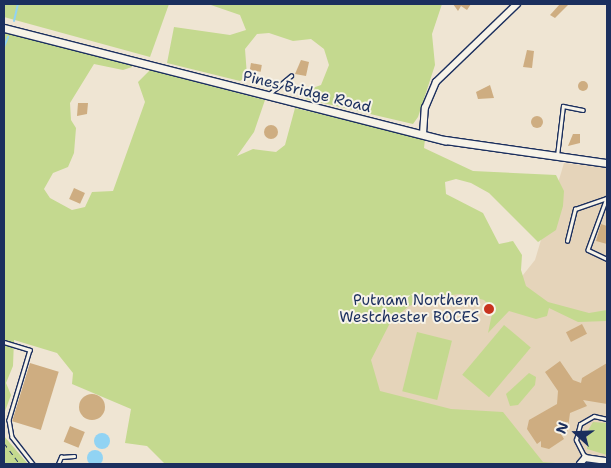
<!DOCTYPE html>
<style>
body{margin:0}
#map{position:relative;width:611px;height:468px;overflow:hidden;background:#efe5d3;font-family:"Shantell Sans",sans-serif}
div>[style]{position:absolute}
.built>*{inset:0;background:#e5d4ba}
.green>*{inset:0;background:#c4d98f;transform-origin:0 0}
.water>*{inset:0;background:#91d3f3}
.round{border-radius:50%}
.stream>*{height:2px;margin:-1px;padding:0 1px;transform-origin:1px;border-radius:1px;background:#91d3f3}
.building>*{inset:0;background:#cead81;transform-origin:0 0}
.path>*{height:1px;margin-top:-0.5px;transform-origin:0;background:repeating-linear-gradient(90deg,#1b2f5e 0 5px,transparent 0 9px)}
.roads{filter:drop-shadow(1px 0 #1b2f5e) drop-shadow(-1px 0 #1b2f5e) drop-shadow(0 1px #1b2f5e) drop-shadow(0 -1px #1b2f5e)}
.service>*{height:2.5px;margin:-1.25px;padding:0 1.25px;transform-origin:1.25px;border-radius:1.25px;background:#f7f3e8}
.minor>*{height:5.5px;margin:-2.75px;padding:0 2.75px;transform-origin:2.75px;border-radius:2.75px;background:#f7f3e8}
.tertiary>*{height:7px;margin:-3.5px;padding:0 3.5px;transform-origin:3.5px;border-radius:3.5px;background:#f7f3e8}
.dots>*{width:14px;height:14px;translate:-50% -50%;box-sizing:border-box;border:2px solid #f7f3e8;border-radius:50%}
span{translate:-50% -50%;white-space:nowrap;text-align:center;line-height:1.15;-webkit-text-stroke:4px #f7f3e8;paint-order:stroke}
.street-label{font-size:15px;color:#1b2f5e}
.poi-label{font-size:15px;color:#1b2f5e}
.right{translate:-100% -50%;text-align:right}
.frame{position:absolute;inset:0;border:5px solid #1b2f5e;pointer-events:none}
.north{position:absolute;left:551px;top:408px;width:50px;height:50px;-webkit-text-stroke:4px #f7f3e8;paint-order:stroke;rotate:290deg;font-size:14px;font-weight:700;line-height:20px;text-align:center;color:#1b2f5e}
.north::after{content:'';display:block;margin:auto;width:18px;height:22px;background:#1b2f5e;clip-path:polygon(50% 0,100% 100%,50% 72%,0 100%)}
</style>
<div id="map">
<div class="built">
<div style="clip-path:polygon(564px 163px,607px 168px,607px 464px,517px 464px,339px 393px,409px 272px,507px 295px,535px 260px)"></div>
</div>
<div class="green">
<div style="clip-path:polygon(4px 4px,169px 4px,150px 57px,4px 17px)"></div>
<div style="clip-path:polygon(208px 4px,442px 4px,432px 34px,435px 65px,418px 117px,413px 124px,306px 99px,304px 91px,321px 85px,329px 65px,324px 49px,311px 39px,293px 41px,269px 33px,257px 34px,245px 49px,247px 76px,240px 81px,167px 63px,174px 27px,230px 35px,246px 30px,240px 15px)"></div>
<div style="clip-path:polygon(4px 31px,130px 62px,132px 67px,123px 70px,94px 64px,70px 103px,71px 120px,76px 128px,74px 153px,68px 167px,53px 173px,44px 189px,50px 198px,72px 210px,85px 207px,92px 192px,113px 191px,145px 102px,138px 82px,150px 70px,265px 100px,254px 132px,237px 156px,253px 149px,276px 152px,285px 145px,295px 108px,425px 139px,424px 148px,473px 171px,556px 175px,564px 191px,563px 206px,556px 230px,538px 242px,489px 193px,471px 183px,456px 179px,445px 182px,446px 194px,483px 213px,499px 244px,513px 241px,522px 255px,521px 270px,526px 286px,548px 302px,589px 313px,607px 310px,607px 321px,578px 322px,549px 308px,547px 316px,536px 319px,509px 311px,488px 333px,493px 309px,484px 300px,461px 294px,433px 297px,409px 306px,391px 321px,371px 360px,380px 391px,451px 409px,503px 412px,543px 462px,568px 464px,165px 464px,147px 446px,125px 443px,131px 409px,72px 384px,73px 373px,57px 353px,14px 340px,13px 366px,6px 383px,11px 395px,4px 414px)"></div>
<div style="left:504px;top:325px;width:35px;height:65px;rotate:40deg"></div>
<div style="left:417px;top:332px;width:36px;height:61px;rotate:14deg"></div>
<div style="clip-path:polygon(529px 373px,536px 377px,535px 385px,518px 405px,510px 406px,506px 394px)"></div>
<div style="clip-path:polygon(593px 422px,607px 423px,607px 455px,587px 449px,587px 432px)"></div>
<div style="clip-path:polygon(4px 435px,4px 436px,28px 464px,4px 464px)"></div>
</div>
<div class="water">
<div class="round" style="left:94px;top:433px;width:16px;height:16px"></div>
<div class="round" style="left:87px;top:450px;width:16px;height:16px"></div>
</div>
<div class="stream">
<div style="left:14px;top:21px;width:17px;rotate:-77deg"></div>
<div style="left:4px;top:47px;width:11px;rotate:-68deg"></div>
<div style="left:4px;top:334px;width:19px;rotate:90deg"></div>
</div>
<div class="building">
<div style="clip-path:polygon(453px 4px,471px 4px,467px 10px,461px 6px,458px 11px)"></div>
<div style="clip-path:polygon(560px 4px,569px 4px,555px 18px,550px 15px)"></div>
<div style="clip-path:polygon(527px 50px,534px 51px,532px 68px,523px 67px)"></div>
<div style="clip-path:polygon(301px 60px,309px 62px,306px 76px,295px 74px)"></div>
<div style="left:251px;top:63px;width:11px;height:7px;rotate:10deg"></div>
<div class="round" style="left:578px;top:81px;width:10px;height:10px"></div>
<div style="clip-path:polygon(490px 85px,494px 98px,478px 99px,476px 92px)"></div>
<div style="clip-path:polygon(78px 103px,88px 103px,87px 114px,77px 116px)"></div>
<div class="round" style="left:531px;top:116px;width:12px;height:12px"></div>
<div class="round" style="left:264px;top:125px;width:14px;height:14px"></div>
<div style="clip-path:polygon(573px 134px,580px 134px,580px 143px,568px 146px)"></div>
<div style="left:74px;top:188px;width:12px;height:12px;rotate:24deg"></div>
<div style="clip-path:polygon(601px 224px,607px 226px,607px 244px,596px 241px)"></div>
<div style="left:582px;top:324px;width:11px;height:18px;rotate:63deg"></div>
<div style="clip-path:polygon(560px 361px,573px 380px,581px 383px,582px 378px,607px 363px,607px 404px,583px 400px,587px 406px,570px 413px,567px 435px,561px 434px,564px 439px,549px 449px,541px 447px,541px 441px,537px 444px,527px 429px,529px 420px,557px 404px,558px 391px,545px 372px)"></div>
<div style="left:30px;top:363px;width:30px;height:61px;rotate:17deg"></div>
<div class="round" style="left:79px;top:394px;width:26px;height:26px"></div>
<div style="left:70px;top:426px;width:16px;height:17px;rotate:22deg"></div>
</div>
<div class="path">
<div style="left:4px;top:443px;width:26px;rotate:53deg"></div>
</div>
<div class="roads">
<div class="service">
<div style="left:268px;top:95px;width:30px;rotate:-40deg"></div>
<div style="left:557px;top:156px;width:50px;rotate:-83.2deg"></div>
<div style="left:563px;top:106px;width:20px;rotate:11deg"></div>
<div style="left:607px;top:198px;width:55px;rotate:110.1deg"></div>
<div style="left:588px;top:250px;width:21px;rotate:25deg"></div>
<div style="left:567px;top:241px;width:33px;rotate:-76deg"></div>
<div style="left:575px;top:209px;width:34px;rotate:-19deg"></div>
<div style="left:4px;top:342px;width:27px;rotate:17deg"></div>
<div style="left:30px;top:350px;width:73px;rotate:106.7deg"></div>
<div style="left:9px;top:420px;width:17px;rotate:80deg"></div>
<div style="left:12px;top:437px;width:34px;rotate:52deg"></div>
<div style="left:585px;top:458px;width:20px;rotate:-117deg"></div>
<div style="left:576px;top:440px;width:16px;rotate:-76deg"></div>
<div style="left:580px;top:424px;width:16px;rotate:-30deg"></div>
<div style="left:594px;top:416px;width:13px;rotate:13deg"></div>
<div style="left:58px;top:464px;width:8px;rotate:-67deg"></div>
<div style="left:61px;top:457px;width:13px;rotate:-4deg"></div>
</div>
<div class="minor">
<div style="left:423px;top:134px;width:26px;rotate:-86deg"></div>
<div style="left:425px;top:108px;width:28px;rotate:-67deg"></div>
<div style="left:436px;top:82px;width:112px;rotate:-43.9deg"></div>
<div style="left:580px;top:464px;width:8px;rotate:-50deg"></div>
<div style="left:585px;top:458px;width:22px;rotate:8deg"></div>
</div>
<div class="tertiary">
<div style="left:4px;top:28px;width:455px;rotate:14.3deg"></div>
<div style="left:445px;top:140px;width:164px;rotate:8.1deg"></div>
</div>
</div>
<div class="dots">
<div style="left:489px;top:309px;background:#c8321e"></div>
</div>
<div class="street-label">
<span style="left:307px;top:92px;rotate:14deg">Pines Bridge Road</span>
</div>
<div class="poi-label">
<span class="right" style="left:479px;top:309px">Putnam Northern<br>Westchester BOCES</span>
</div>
<div class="frame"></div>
<div class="north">N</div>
</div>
